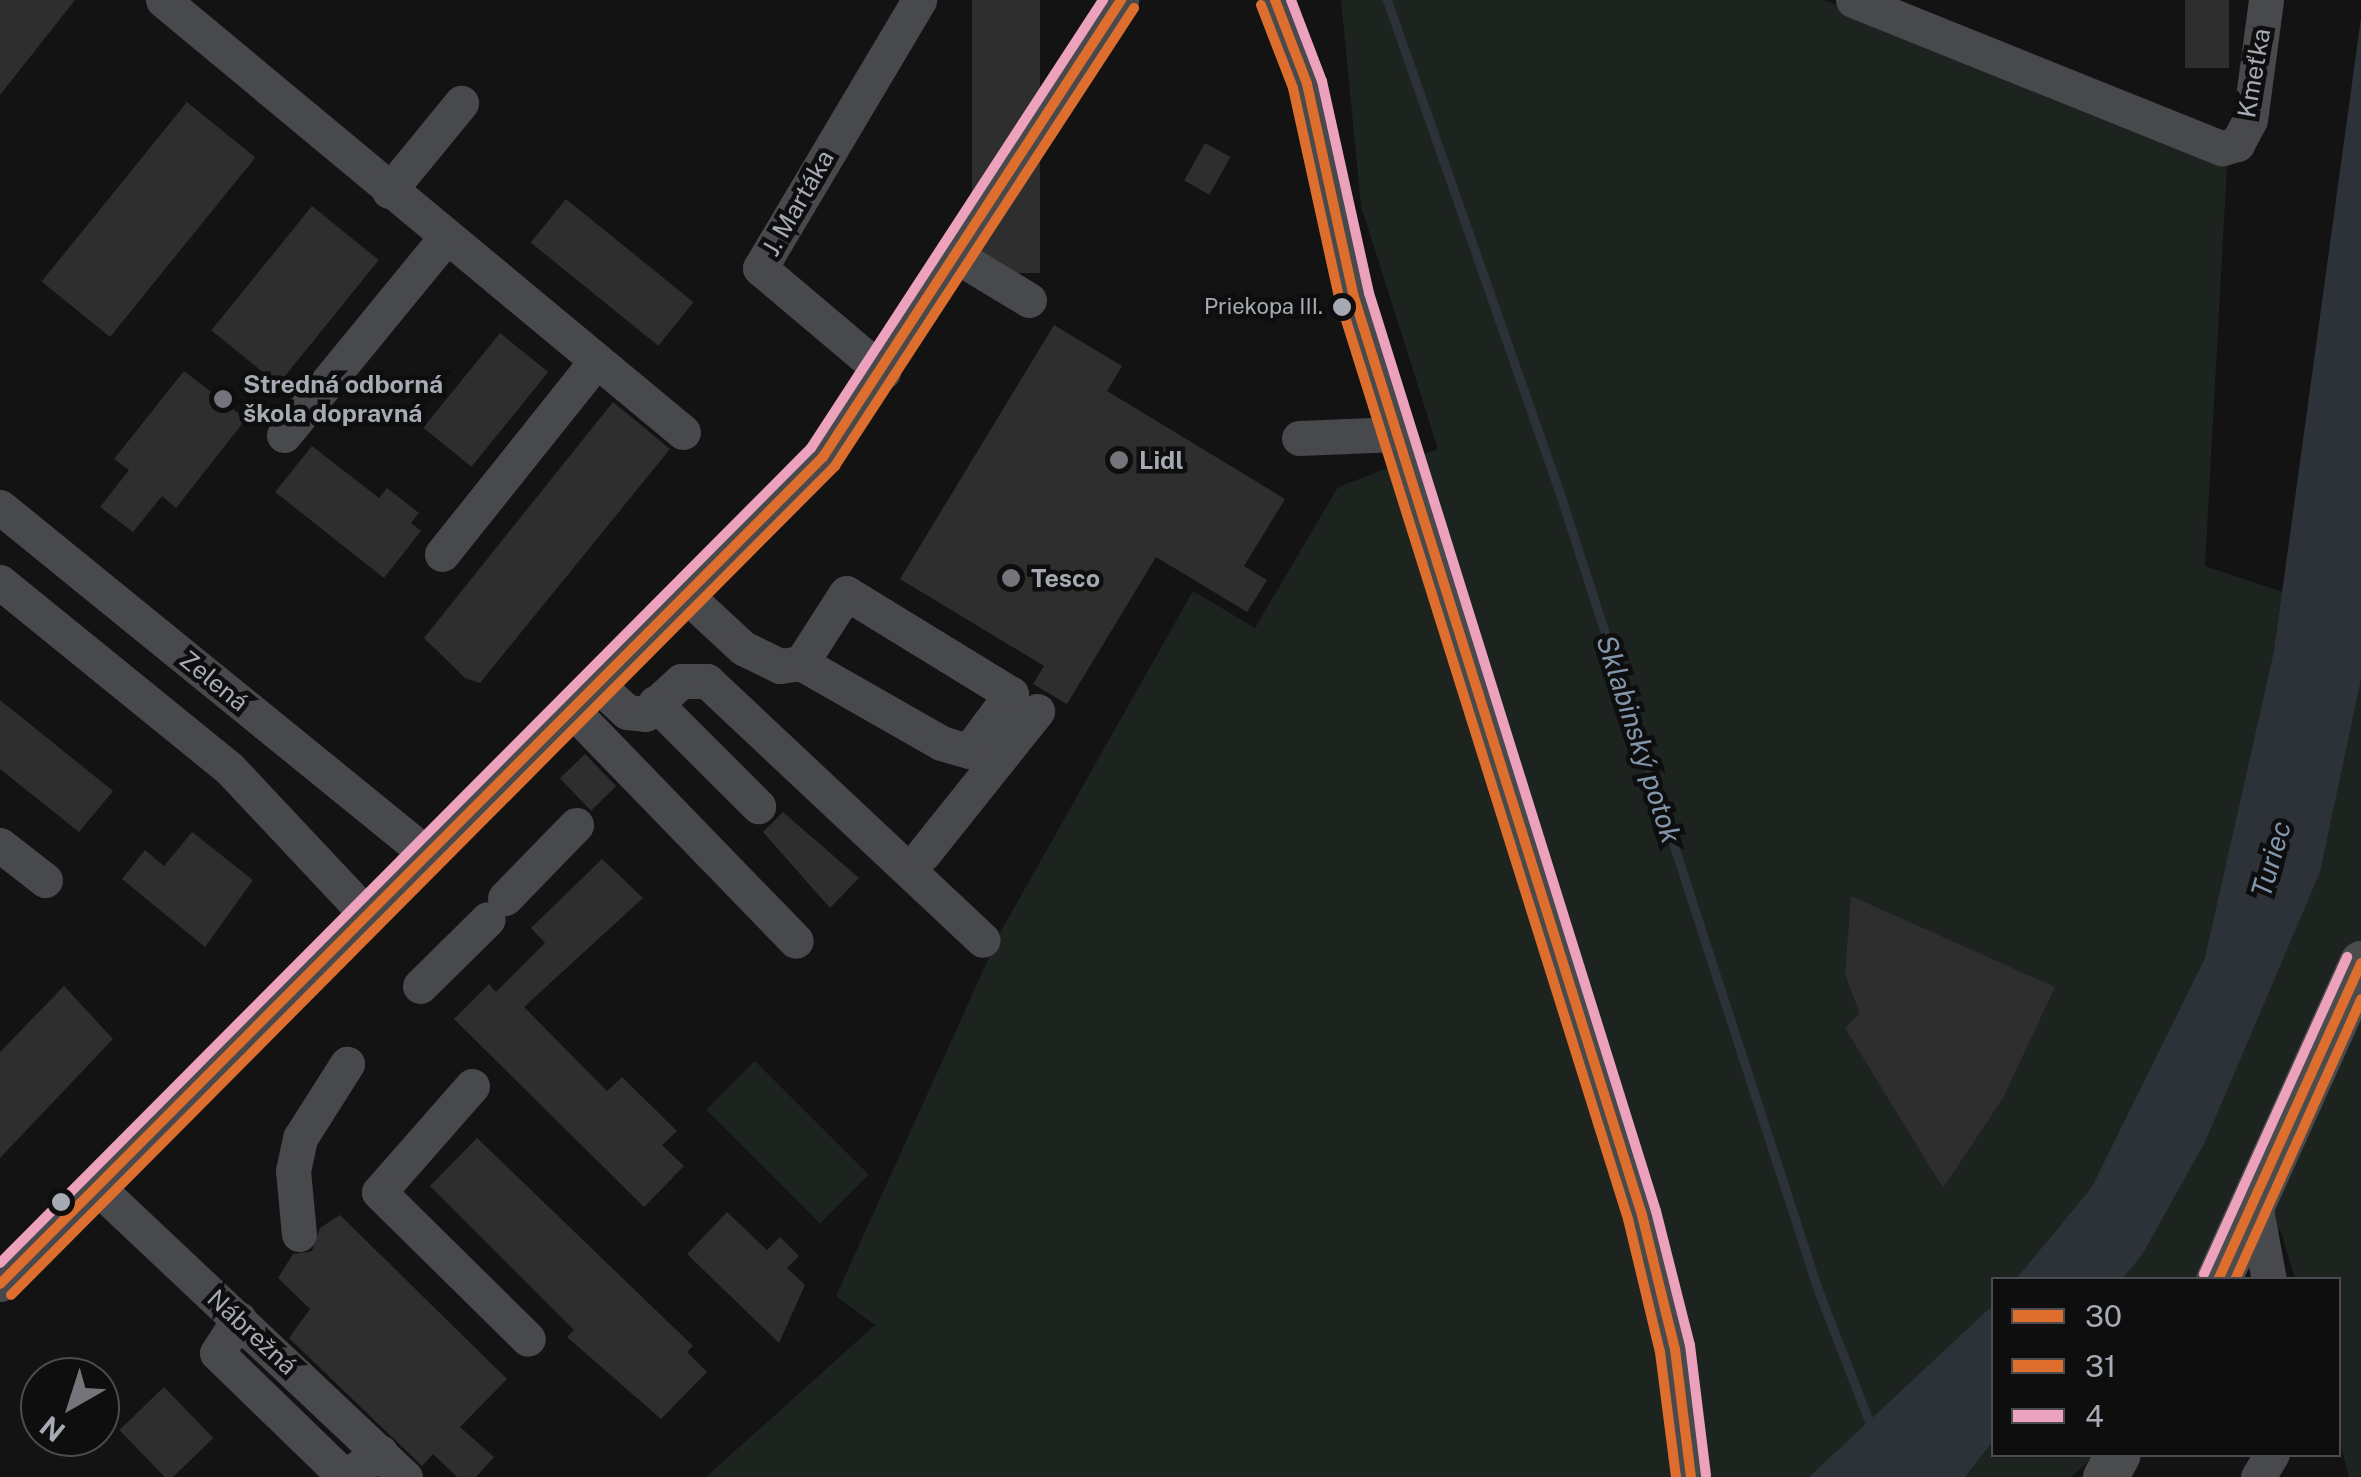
<!DOCTYPE html>
<meta charset="utf-8">
<style>
body{margin:0}
#map{position:relative;width:2361px;height:1477px;overflow:hidden;background:#131314;font-family:"Public Sans",sans-serif}
div>[style]{position:absolute}
.green>*{inset:0;background:#1d231e;transform-origin:0 0}
.water>*{inset:0;background:#2c3237}
.stream>*{height:9px;margin:-4.5px;padding:0 4.5px;transform-origin:4.5px;border-radius:4.5px;background:#2c3237}
.building>*{inset:0;background:#2e2e2f;transform-origin:0 0}
.minor>*{height:35px;margin:-17.5px;padding:0 17.5px;transform-origin:17.5px;border-radius:17.5px;background:#48494c}
.major>*{height:45px;margin:-22.5px;padding:0 22.5px;transform-origin:22.5px;border-radius:22.5px;background:#4a4c4e}
.bus-1>*{height:10px;margin:-5px;padding:0 5px;transform-origin:5px;border-radius:5px;background:#dd6e2d}
.bus-2>*{height:10px;margin:-5px;padding:0 5px;transform-origin:5px;border-radius:5px;background:#dd6e2d}
.bus-3>*{height:10px;margin:-5px;padding:0 5px;transform-origin:5px;border-radius:5px;background:#eca2bc}
.dots>*{width:28px;height:28px;translate:-50% -50%;box-sizing:border-box;border:5px solid #0e0e0f;border-radius:50%}
span{translate:-50% -50%;white-space:nowrap;text-align:center;line-height:1.15;-webkit-text-stroke:9px #0e0e0f;paint-order:stroke}
.bus-label{font-size:22px;color:#a6aab3}
.right{translate:-100% -50%;text-align:right}
.street-label{font-size:25px;color:#a6aab3}
.poi-label{font-size:25px;color:#a6aab3;font-weight:700}
.left{translate:0 -50%;text-align:left}
.water-label{font-size:28px;color:#8196aa;font-style:italic}
.legend{position:absolute;left:1991px;top:1277px;width:350px;height:180px;box-sizing:border-box;background:#0e0e0f;border:2px solid #4b4c51;margin:0;padding:12px 18px;list-style:none;font-size:30px;color:#a6aab3}
.legend li{display:flex;align-items:center;gap:20px;height:50px}
.legend b{width:50px;border:2px solid #4b4c51}
.north{position:absolute;left:20px;top:1357px;width:100px;height:100px;box-sizing:border-box;background:#0e0e0f;border:2px solid #4b4c51;border-radius:50%;rotate:219deg;font-size:28px;font-weight:700;line-height:40px;text-align:center;color:#a6aab3}
.north::after{content:'';display:block;margin:auto;width:35px;height:45px;background:#73757b;clip-path:polygon(50% 0,100% 100%,50% 72%,0 100%)}
</style>
<div id="map">
<div class="green">
<div style="clip-path:polygon(1341px 0,1824px 0,2227px 167px,2205px 566px,2361px 618px,2361px 1477px,2349px 1477px,2339px 1438px,2338px 1280px,2295px 1279px,2280px 1229px,2240px 1279px,1994px 1280px,1994px 1454px,2095px 1455px,2071px 1477px,706px 1477px,875px 1325px,836px 1296px,1001px 931px,1193px 591px,1255px 628px,1338px 487px,1438px 449px,1361px 206px)"></div>
<div style="left:755px;top:1061px;width:161px;height:69px;rotate:45deg"></div>
</div>
<div class="water">
<div style="clip-path:polygon(2361px 18px,2361px 679px,2320px 872px,2205px 1142px,2142px 1255px,2122px 1279px,2016px 1279px,2092px 1187px,2205px 958px,2274px 651px)"></div>
<div style="clip-path:polygon(1993px 1305px,1993px 1441px,1965px 1477px,1809px 1477px)"></div>
</div>
<div class="stream">
<div style="left:1387px;top:0;width:517px;rotate:70.69deg"></div>
<div style="left:1558px;top:488px;width:843px;rotate:72.04deg"></div>
<div style="left:1818px;top:1290px;width:152px;rotate:68.8deg"></div>
</div>
<div class="building">
<div style="clip-path:polygon(0 0,75px 0,0 95px)"></div>
<div style="left:972px;top:0;width:68px;height:273px"></div>
<div style="left:2185px;top:0;width:44px;height:68px"></div>
<div style="left:187px;top:102px;width:88px;height:231px;rotate:39deg"></div>
<div style="left:1205px;top:143px;width:29px;height:43px;rotate:29deg"></div>
<div style="left:566px;top:199px;width:164px;height:56px;rotate:39deg"></div>
<div style="left:312px;top:206px;width:86px;height:160px;rotate:39deg"></div>
<div style="clip-path:polygon(1054px 325px,1122px 366px,1107px 391px,1285px 499px,1244px 566px,1267px 580px,1247px 612px,1156px 557px,1067px 704px,1033px 684px,1044px 666px,900px 579px)"></div>
<div style="left:500px;top:333px;width:62px;height:122px;rotate:39deg"></div>
<div style="clip-path:polygon(184px 371px,246px 419px,176px 508px,162px 496px,133px 532px,100px 507px,129px 470px,114px 459px)"></div>
<div style="clip-path:polygon(613px 402px,670px 449px,480px 683px,465px 678px,424px 638px)"></div>
<div style="clip-path:polygon(312px 446px,379px 498px,387px 488px,419px 513px,411px 523px,421px 531px,384px 578px,275px 492px)"></div>
<div style="clip-path:polygon(0 700px,113px 791px,79px 832px,0 769px)"></div>
<div style="left:585px;top:754px;width:45px;height:35px;rotate:46deg"></div>
<div style="clip-path:polygon(783px 812px,859px 878px,830px 908px,763px 832px)"></div>
<div style="clip-path:polygon(192px 832px,253px 880px,205px 947px,122px 879px,145px 850px,164px 866px)"></div>
<div style="clip-path:polygon(602px 859px,643px 898px,524px 1007px,607px 1091px,622px 1077px,677px 1131px,662px 1145px,684px 1166px,644px 1207px,454px 1019px,489px 984px,496px 992px,545px 943px,531px 928px)"></div>
<div style="clip-path:polygon(1851px 896px,2055px 987px,2003px 1098px,1943px 1188px,1845px 1028px,1860px 1014px,1845px 974px)"></div>
<div style="clip-path:polygon(64px 986px,113px 1039px,0 1158px,0 1052px)"></div>
<div style="clip-path:polygon(477px 1138px,693px 1346px,687px 1352px,707px 1372px,661px 1419px,567px 1337px,574px 1330px,430px 1186px)"></div>
<div style="clip-path:polygon(727px 1212px,767px 1250px,780px 1237px,799px 1256px,787px 1268px,805px 1285px,779px 1343px,687px 1254px)"></div>
<div style="clip-path:polygon(340px 1215px,507px 1379px,460px 1427px,494px 1457px,476px 1477px,457px 1477px,433px 1454px,422px 1466px,289px 1338px,310px 1309px,278px 1278px,293px 1254px,312px 1251px,320px 1228px)"></div>
<div style="left:164px;top:1387px;width:71px;height:62px;rotate:46deg"></div>
</div>
<div class="minor">
<div style="left:163px;top:0;width:676px;rotate:39.72deg"></div>
<div style="left:1275px;top:0;width:90px;rotate:69.1deg"></div>
<div style="left:1307px;top:84px;width:218px;rotate:77.6deg"></div>
<div style="left:1354px;top:297px;width:962px;rotate:72.58deg"></div>
<div style="left:1642px;top:1215px;width:138px;rotate:76.2deg"></div>
<div style="left:1675px;top:1349px;width:129px;rotate:82.9deg"></div>
<div style="left:1853px;top:0;width:398px;rotate:21.9deg"></div>
<div style="left:2222px;top:148px;width:16px;rotate:-15deg"></div>
<div style="left:2237px;top:144px;width:27px;rotate:-62deg"></div>
<div style="left:2250px;top:120px;width:121px;rotate:-82.4deg"></div>
<div style="left:389px;top:191px;width:114px;rotate:-50.7deg"></div>
<div style="left:958px;top:257px;width:83px;rotate:31.2deg"></div>
<div style="left:883px;top:372px;width:161px;rotate:-139.8deg"></div>
<div style="left:760px;top:268px;width:312px;rotate:-59.3deg"></div>
<div style="left:284px;top:435px;width:256px;rotate:-50.7deg"></div>
<div style="left:1299px;top:438px;width:99px;rotate:-2.3deg"></div>
<div style="left:0;top:507px;width:552px;rotate:39.11deg"></div>
<div style="left:442px;top:554px;width:247px;rotate:-51.4deg"></div>
<div style="left:0;top:582px;width:296px;rotate:39.1deg"></div>
<div style="left:230px;top:769px;width:202px;rotate:46.8deg"></div>
<div style="left:689px;top:598px;width:74px;rotate:42.8deg"></div>
<div style="left:743px;top:648px;width:41px;rotate:25.9deg"></div>
<div style="left:780px;top:666px;width:21px;rotate:-8deg"></div>
<div style="left:801px;top:663px;width:161px;rotate:29.7deg"></div>
<div style="left:941px;top:743px;width:29px;rotate:16deg"></div>
<div style="left:969px;top:751px;width:71px;rotate:-53.6deg"></div>
<div style="left:1011px;top:694px;width:193px;rotate:-148.5deg"></div>
<div style="left:846px;top:593px;width:83px;rotate:122.7deg"></div>
<div style="left:599px;top:686px;width:38px;rotate:43deg"></div>
<div style="left:627px;top:712px;width:18px;rotate:6deg"></div>
<div style="left:645px;top:714px;width:49px;rotate:-42.5deg"></div>
<div style="left:681px;top:681px;width:26px"></div>
<div style="left:707px;top:681px;width:378px;rotate:43.2deg"></div>
<div style="left:655px;top:703px;width:146px;rotate:45deg"></div>
<div style="left:573px;top:711px;width:320px;rotate:45.9deg"></div>
<div style="left:0;top:845px;width:57px;rotate:37.9deg"></div>
<div style="left:923px;top:854px;width:183px;rotate:-51.4deg"></div>
<div style="left:505px;top:898px;width:102px;rotate:-45.8deg"></div>
<div style="left:420px;top:986px;width:95px;rotate:-44.6deg"></div>
<div style="left:472px;top:1086px;width:141px;rotate:131.3deg"></div>
<div style="left:379px;top:1192px;width:209px;rotate:44.6deg"></div>
<div style="left:98px;top:1188px;width:422px;rotate:43.3deg"></div>
<div style="left:2255px;top:1204px;width:77px;rotate:79.6deg"></div>
<div style="left:299px;top:1234px;width:63px;rotate:-95.4deg"></div>
<div style="left:293px;top:1171px;width:34px;rotate:-78deg"></div>
<div style="left:300px;top:1138px;width:88px;rotate:-57.6deg"></div>
<div style="left:0;top:1284px;width:1167px;rotate:-45.14deg"></div>
<div style="left:823px;top:457px;width:546px;rotate:-56.89deg"></div>
<div style="left:239px;top:1319px;width:40px;rotate:122.9deg"></div>
<div style="left:217px;top:1353px;width:178px;rotate:44.1deg"></div>
<div style="left:345px;top:1477px;width:43px;rotate:-35.5deg"></div>
<div style="left:2258px;top:1477px;width:27px;rotate:-59deg"></div>
</div>
<div class="major">
<div style="left:2218px;top:1280px;width:348px;rotate:-65.7deg"></div>
<div style="left:2105px;top:1477px;width:26px;rotate:-61deg"></div>
</div>
<div class="bus-1">
<div style="left:1275px;top:0;width:90px;rotate:69.1deg"></div>
<div style="left:1307px;top:84px;width:218px;rotate:77.6deg"></div>
<div style="left:1354px;top:297px;width:962px;rotate:72.58deg"></div>
<div style="left:1642px;top:1215px;width:138px;rotate:76.2deg"></div>
<div style="left:1675px;top:1349px;width:129px;rotate:82.9deg"></div>
<div style="left:2218px;top:1280px;width:348px;rotate:-65.7deg"></div>
<div style="left:0;top:1284px;width:1167px;rotate:-45.14deg"></div>
<div style="left:823px;top:457px;width:546px;rotate:-56.89deg"></div>
</div>
<div class="bus-2">
<div style="left:1261px;top:5px;width:89px;rotate:68.9deg"></div>
<div style="left:1293px;top:88px;width:218px;rotate:77.6deg"></div>
<div style="left:1340px;top:301px;width:962px;rotate:72.58deg"></div>
<div style="left:1628px;top:1219px;width:137px;rotate:76.5deg"></div>
<div style="left:1660px;top:1352px;width:126px;rotate:82.7deg"></div>
<div style="left:2235px;top:1280px;width:308px;rotate:-65.8deg"></div>
<div style="left:11px;top:1295px;width:1169px;rotate:-45.17deg"></div>
<div style="left:835px;top:466px;width:547px;rotate:-56.86deg"></div>
</div>
<div class="bus-3">
<div style="left:1291px;top:0;width:87px;rotate:69.1deg"></div>
<div style="left:1322px;top:81px;width:217px;rotate:77.5deg"></div>
<div style="left:1369px;top:293px;width:962px;rotate:72.64deg"></div>
<div style="left:1656px;top:1211px;width:138px;rotate:75.8deg"></div>
<div style="left:1690px;top:1345px;width:131px;rotate:83deg"></div>
<div style="left:0;top:1263px;width:1150px;rotate:-45.14deg"></div>
<div style="left:811px;top:448px;width:535px;rotate:-56.9deg"></div>
<div style="left:2204px;top:1274px;width:348px;rotate:-65.7deg"></div>
</div>
<div class="dots">
<div style="left:1342px;top:307px;background:#a6aab3"></div>
<div style="left:223px;top:399px;background:#73757b"></div>
<div style="left:1119px;top:460px;background:#73757b"></div>
<div style="left:1011px;top:578px;background:#73757b"></div>
<div style="left:61px;top:1202px;background:#a6aab3"></div>
</div>
<div class="bus-label">
<span class="right" style="left:1323px;top:307px">Priekopa III.</span>
</div>
<div class="street-label">
<span style="left:2254px;top:73px;rotate:-80deg">Kmeťka</span>
<span style="left:798px;top:203px;rotate:-60deg">J. Martáka</span>
<span style="left:214px;top:681px;rotate:39deg">Zelená</span>
<span style="left:252px;top:1332px;rotate:43deg">Nábrežná</span>
</div>
<div class="poi-label">
<span class="left" style="left:243px;top:399px">Stredná odborná<br>škola dopravná</span>
<span class="left" style="left:1139px;top:460px">Lidl</span>
<span class="left" style="left:1031px;top:578px">Tesco</span>
</div>
<div class="water-label">
<span style="left:1639px;top:739px;rotate:72deg">Sklabinský potok</span>
<span style="left:2271px;top:859px;rotate:-74deg">Turiec</span>
</div>
<ul class="legend">
<li><b style="height:12px;background:#dd6e2d"></b>30</li>
<li><b style="height:12px;background:#dd6e2d"></b>31</li>
<li><b style="height:12px;background:#eca2bc"></b>4</li>
</ul>
<div class="north">N</div>
</div>
